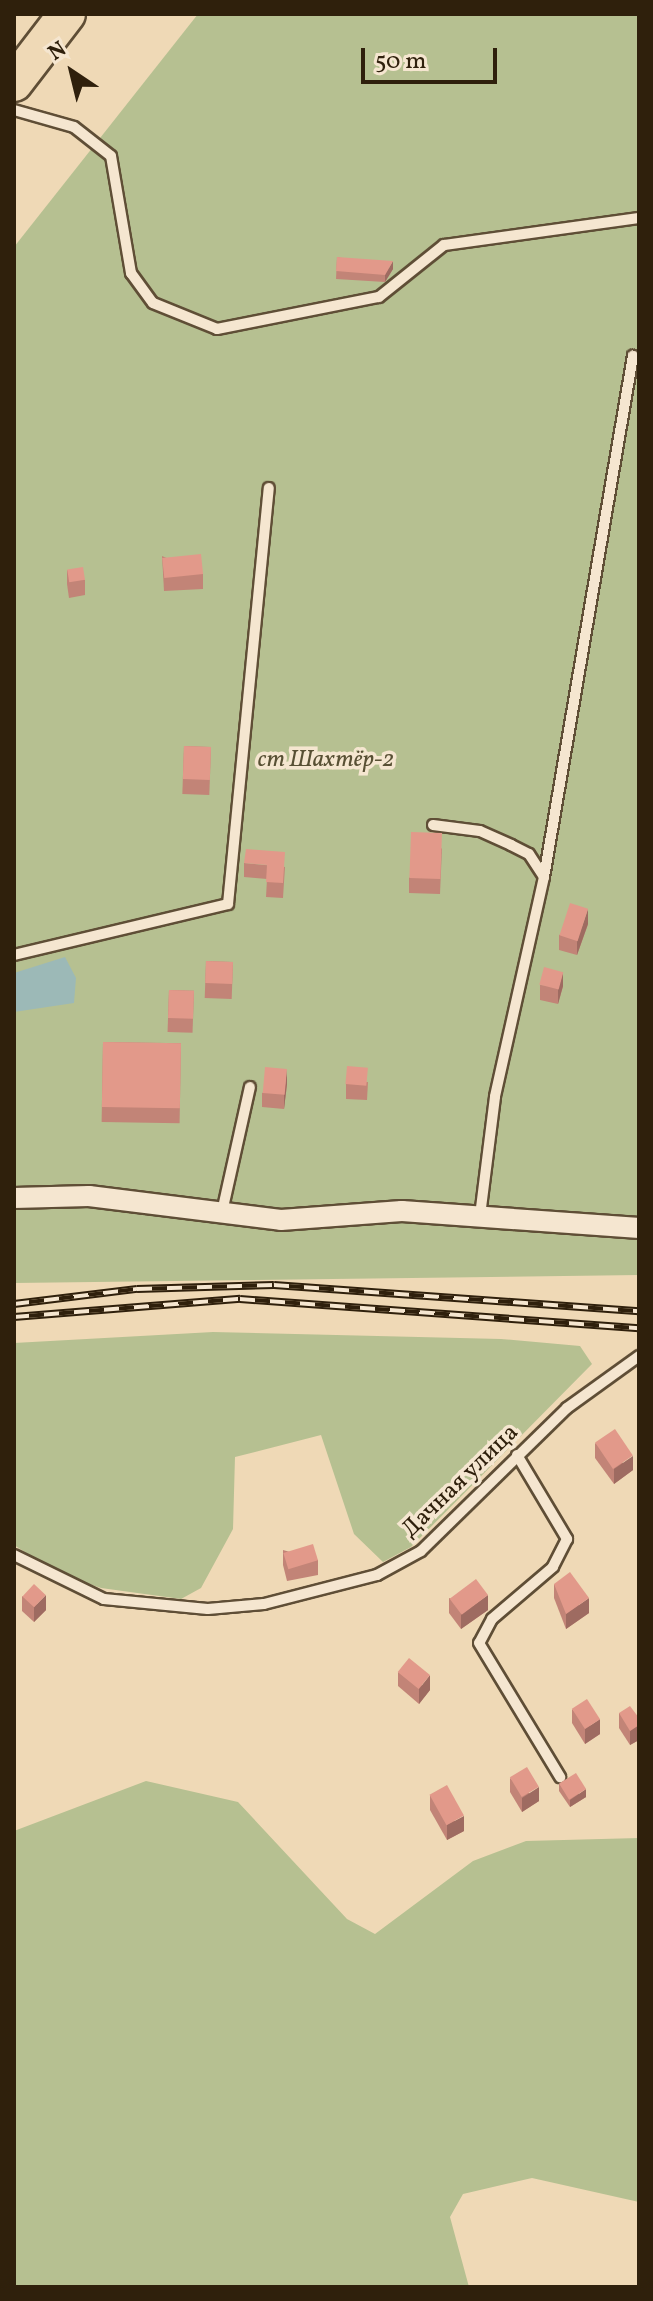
<!DOCTYPE html>
<meta charset="utf-8">
<style>
body{margin:0}
#map{position:relative;width:653px;height:2301px;overflow:hidden;background:#efd9b6;font-family:Vollkorn,serif}
div>[style]{position:absolute}
.green>*{inset:0;background:#b6c091}
.water>*{inset:0;background:#9cb9b7}
.roads{filter:drop-shadow(2px 0 #5f4e36) drop-shadow(-2px 0 #5f4e36) drop-shadow(0 2px #5f4e36) drop-shadow(0 -2px #5f4e36)}
.lane>*{height:10px;margin:-5px;padding:0 5px;transform-origin:5px;border-radius:5px;background:#f5e6d0}
.street>*{height:20px;margin:-10px;padding:0 10px;transform-origin:10px;border-radius:10px;background:#f5e6d0}
.highway>*{height:36px;margin:-18px;padding:0 18px;transform-origin:18px;border-radius:18px;background:#efd9b6}
.rail>*{height:8px;margin-top:-4px;transform-origin:0;background:repeating-linear-gradient(90deg,#f5e6d0 0 15px,#2f200c 0 30px);box-sizing:border-box;border-block:2px solid #2f200c}
.wall>*{inset:0;background:#c28477;transform-origin:0 0}
.shaded-wall>*{inset:0;background:#9e6b61}
.building>*{inset:0;background:#e2998a;transform-origin:0 0}
span{translate:-50% -50%;white-space:nowrap;text-align:center;line-height:1.15;-webkit-text-stroke:7px #f5e6d0;paint-order:stroke}
.park-label{font-size:24px;color:#585034;font-style:italic}
.street-label{font-size:24px;color:#2f200c}
.frame{position:absolute;inset:0;border:16px solid #2f200c;pointer-events:none}
.north{position:absolute;left:32px;top:32px;width:80px;height:80px;-webkit-text-stroke:6px #f5e6d0;paint-order:stroke;rotate:325deg;font-size:22px;font-weight:700;line-height:32px;text-align:center;color:#2f200c}
.north::after{content:'';display:block;margin:auto;width:28px;height:36px;background:#2f200c;clip-path:polygon(50% 0,100% 100%,50% 72%,0 100%)}
.scale{position:absolute;left:361px;top:48px;width:136px;height:36px;box-sizing:border-box;border:4px solid #2f200c;border-top:0;padding-left:10px;font-size:24px;line-height:28px;white-space:nowrap;color:#2f200c;-webkit-text-stroke:6px #f5e6d0;paint-order:stroke}
</style>
<div id="map">
<div class="green">
<div style="clip-path:polygon(198px 14px,639px 14px,639px 1275px,14px 1283px,14px 247px)"></div>
<div style="clip-path:polygon(213px 1332px,501px 1339px,580px 1346px,592px 1364px,411px 1547px,383px 1562px,354px 1534px,321px 1435px,235px 1457px,233px 1529px,201px 1588px,181px 1599px,101px 1588px,57px 1573px,14px 1545px,14px 1343px)"></div>
<div style="clip-path:polygon(146px 1781px,238px 1802px,347px 1919px,375px 1934px,473px 1861px,526px 1841px,639px 1838px,639px 2202px,532px 2178px,463px 2194px,450px 2217px,469px 2287px,14px 2287px,14px 1831px)"></div>
</div>
<div class="water">
<div style="clip-path:polygon(65px 957px,76px 978px,74px 1003px,14px 1012px,14px 973px)"></div>
</div>
<div class="roads">
<div class="lane">
<div style="left:14px;top:110px;width:62px;rotate:15.8deg"></div>
<div style="left:74px;top:127px;width:47px;rotate:38.1deg"></div>
<div style="left:111px;top:156px;width:119px;rotate:80.3deg"></div>
<div style="left:131px;top:273px;width:37px;rotate:54deg"></div>
<div style="left:153px;top:303px;width:69px;rotate:22.1deg"></div>
<div style="left:217px;top:329px;width:165px;rotate:-11.2deg"></div>
<div style="left:379px;top:297px;width:83px;rotate:-38.7deg"></div>
<div style="left:444px;top:245px;width:197px;rotate:-7.9deg"></div>
<div style="left:433px;top:825px;width:47px;rotate:7.3deg"></div>
<div style="left:480px;top:831px;width:34px;rotate:24deg"></div>
<div style="left:511px;top:845px;width:20px;rotate:27deg"></div>
<div style="left:529px;top:854px;width:27px;rotate:57deg"></div>
<div style="left:544px;top:877px;width:225px;rotate:102.6deg"></div>
<div style="left:495px;top:1097px;width:119px;rotate:97.2deg"></div>
<div style="left:544px;top:877px;width:529px;rotate:-80.31deg"></div>
<div style="left:14px;top:955px;width:220px;rotate:-13.4deg"></div>
<div style="left:228px;top:904px;width:418px;rotate:-84.4deg"></div>
<div style="left:222px;top:1212px;width:128px;rotate:-77.4deg"></div>
<div style="left:517px;top:1455px;width:98px;rotate:59.2deg"></div>
<div style="left:567px;top:1539px;width:31px;rotate:117deg"></div>
<div style="left:553px;top:1567px;width:80px;rotate:139.6deg"></div>
<div style="left:492px;top:1619px;width:27px;rotate:118deg"></div>
<div style="left:479px;top:1643px;width:157px;rotate:58.8deg"></div>
<div style="left:14px;top:1555px;width:100px;rotate:26.1deg"></div>
<div style="left:104px;top:1599px;width:104px;rotate:5.5deg"></div>
<div style="left:208px;top:1609px;width:56px;rotate:-5.1deg"></div>
<div style="left:264px;top:1604px;width:117px;rotate:-14.4deg"></div>
<div style="left:377px;top:1575px;width:50px;rotate:-28.6deg"></div>
<div style="left:421px;top:1551px;width:204px;rotate:-44.4deg"></div>
<div style="left:567px;top:1408px;width:89px;rotate:-35.8deg"></div>
</div>
<div class="street">
<div style="left:14px;top:1198px;width:75px;rotate:-1.5deg"></div>
<div style="left:89px;top:1196px;width:193px;rotate:7.1deg"></div>
<div style="left:281px;top:1220px;width:121px;rotate:-4.3deg"></div>
<div style="left:402px;top:1211px;width:238px;rotate:4.1deg"></div>
</div>
<div class="highway">
<div style="left:14px;top:83px;width:87px;rotate:-52.5deg"></div>
</div>
</div>
<div class="rail">
<div style="left:14px;top:1304px;width:124px;rotate:-7deg"></div>
<div style="left:137px;top:1289px;width:137px;rotate:-1.7deg"></div>
<div style="left:274px;top:1285px;width:366px;rotate:4.1deg"></div>
<div style="left:14px;top:1317px;width:227px;rotate:-4.6deg"></div>
<div style="left:240px;top:1299px;width:400px;rotate:4.2deg"></div>
</div>
<div class="wall">
<div style="clip-path:polygon(337px 257px,393px 269px,385px 282px,336px 279px)"></div>
<div style="clip-path:polygon(162px 556px,203px 574px,203px 589px,164px 591px)"></div>
<div style="clip-path:polygon(67px 570px,85px 580px,85px 595px,69px 598px,67px 584px)"></div>
<div style="left:184px;top:746px;width:27px;height:48px;rotate:2deg"></div>
<div style="clip-path:polygon(442px 848px,440px 894px,409px 893px,409px 878px)"></div>
<div style="clip-path:polygon(244px 863px,285px 867px,283px 898px,266px 897px,267px 879px,244px 877px)"></div>
<div style="clip-path:polygon(588px 924px,577px 955px,559px 950px,559px 935px)"></div>
<div style="left:206px;top:961px;width:27px;height:37px;rotate:2deg"></div>
<div style="clip-path:polygon(540px 985px,563px 986px,558px 1004px,540px 1000px)"></div>
<div style="left:169px;top:990px;width:25px;height:42px;rotate:2deg"></div>
<div style="left:103px;top:1042px;width:78px;height:80px;rotate:1deg"></div>
<div style="clip-path:polygon(368px 1082px,367px 1100px,346px 1099px,346px 1084px)"></div>
<div style="clip-path:polygon(287px 1084px,284px 1109px,262px 1107px,262px 1093px)"></div>
<div style="clip-path:polygon(595px 1443px,633px 1470px,614px 1484px,595px 1458px)"></div>
<div style="clip-path:polygon(283px 1550px,318px 1560px,318px 1575px,287px 1581px,283px 1565px)"></div>
<div style="clip-path:polygon(554px 1584px,589px 1613px,566px 1629px,554px 1598px)"></div>
<div style="clip-path:polygon(22px 1596px,46px 1610px,34px 1622px,22px 1611px)"></div>
<div style="clip-path:polygon(449px 1598px,488px 1610px,461px 1629px,449px 1613px)"></div>
<div style="clip-path:polygon(398px 1672px,430px 1690px,419px 1704px,398px 1686px)"></div>
<div style="clip-path:polygon(572px 1709px,600px 1734px,585px 1744px,572px 1723px)"></div>
<div style="clip-path:polygon(619px 1713px,639px 1718px,639px 1740px,630px 1745px,619px 1728px)"></div>
<div style="clip-path:polygon(510px 1778px,539px 1801px,522px 1812px,510px 1792px)"></div>
<div style="clip-path:polygon(559px 1784px,586px 1797px,570px 1807px,559px 1791px)"></div>
<div style="clip-path:polygon(430px 1795px,464px 1831px,447px 1840px,430px 1810px)"></div>
</div>
<div class="shaded-wall">
<div style="clip-path:polygon(393px 261px,393px 269px,385px 282px,385px 275px)"></div>
<div style="clip-path:polygon(588px 909px,588px 924px,577px 955px,577px 941px)"></div>
<div style="clip-path:polygon(563px 972px,563px 986px,558px 1004px,558px 989px)"></div>
<div style="clip-path:polygon(287px 1069px,287px 1084px,284px 1109px,284px 1095px)"></div>
<div style="clip-path:polygon(633px 1456px,633px 1470px,614px 1484px,614px 1469px)"></div>
<div style="clip-path:polygon(46px 1595px,46px 1610px,34px 1622px,34px 1607px)"></div>
<div style="clip-path:polygon(488px 1595px,488px 1610px,461px 1629px,461px 1614px)"></div>
<div style="clip-path:polygon(589px 1598px,589px 1613px,566px 1629px,566px 1614px)"></div>
<div style="clip-path:polygon(430px 1675px,430px 1690px,419px 1704px,419px 1689px)"></div>
<div style="clip-path:polygon(600px 1719px,600px 1734px,585px 1744px,585px 1729px)"></div>
<div style="clip-path:polygon(639px 1725px,639px 1740px,630px 1745px,630px 1731px)"></div>
<div style="clip-path:polygon(539px 1787px,539px 1801px,522px 1812px,522px 1798px)"></div>
<div style="clip-path:polygon(586px 1789px,586px 1797px,570px 1807px,570px 1800px)"></div>
<div style="clip-path:polygon(464px 1816px,464px 1831px,447px 1840px,447px 1825px)"></div>
</div>
<div class="building">
<div style="clip-path:polygon(337px 257px,393px 261px,385px 275px,336px 271px)"></div>
<div style="left:201px;top:554px;width:20px;height:39px;rotate:84deg"></div>
<div style="left:83px;top:567px;width:13px;height:16px;rotate:81deg"></div>
<div style="left:184px;top:746px;width:27px;height:33px;rotate:2deg"></div>
<div style="left:411px;top:832px;width:31px;height:46px;rotate:2deg"></div>
<div style="clip-path:polygon(246px 849px,285px 852px,283px 883px,266px 882px,267px 865px,244px 863px)"></div>
<div style="left:570px;top:903px;width:19px;height:34px;rotate:18deg"></div>
<div style="left:206px;top:961px;width:27px;height:22px;rotate:2deg"></div>
<div style="left:544px;top:967px;width:20px;height:18px;rotate:15deg"></div>
<div style="left:169px;top:990px;width:25px;height:28px;rotate:2deg"></div>
<div style="left:103px;top:1042px;width:78px;height:65px;rotate:1deg"></div>
<div style="left:347px;top:1066px;width:21px;height:18px;rotate:5deg"></div>
<div style="left:265px;top:1067px;width:22px;height:26px;rotate:5deg"></div>
<div style="left:615px;top:1429px;width:32px;height:24px;rotate:56deg"></div>
<div style="left:313px;top:1544px;width:17px;height:31px;rotate:73deg"></div>
<div style="clip-path:polygon(570px 1572px,589px 1598px,566px 1614px,554px 1584px)"></div>
<div style="left:476px;top:1579px;width:20px;height:33px;rotate:53deg"></div>
<div style="left:34px;top:1584px;width:16px;height:17px;rotate:43deg"></div>
<div style="left:409px;top:1658px;width:27px;height:18px;rotate:39deg"></div>
<div style="left:587px;top:1699px;width:24px;height:18px;rotate:57deg"></div>
<div style="clip-path:polygon(630px 1706px,639px 1718px,639px 1725px,630px 1731px,619px 1713px)"></div>
<div style="left:527px;top:1767px;width:23px;height:20px;rotate:59deg"></div>
<div style="left:576px;top:1773px;width:19px;height:20px;rotate:58deg"></div>
<div style="left:447px;top:1785px;width:35px;height:20px;rotate:61deg"></div>
</div>
<div class="park-label">
<span style="left:326px;top:761px">ст Шахтёр-2</span>
</div>
<div class="street-label">
<span style="left:461px;top:1482px;rotate:-44deg">Дачная улица</span>
</div>
<div class="frame"></div>
<div class="north">N</div>
<div class="scale">50 m</div>
</div>
